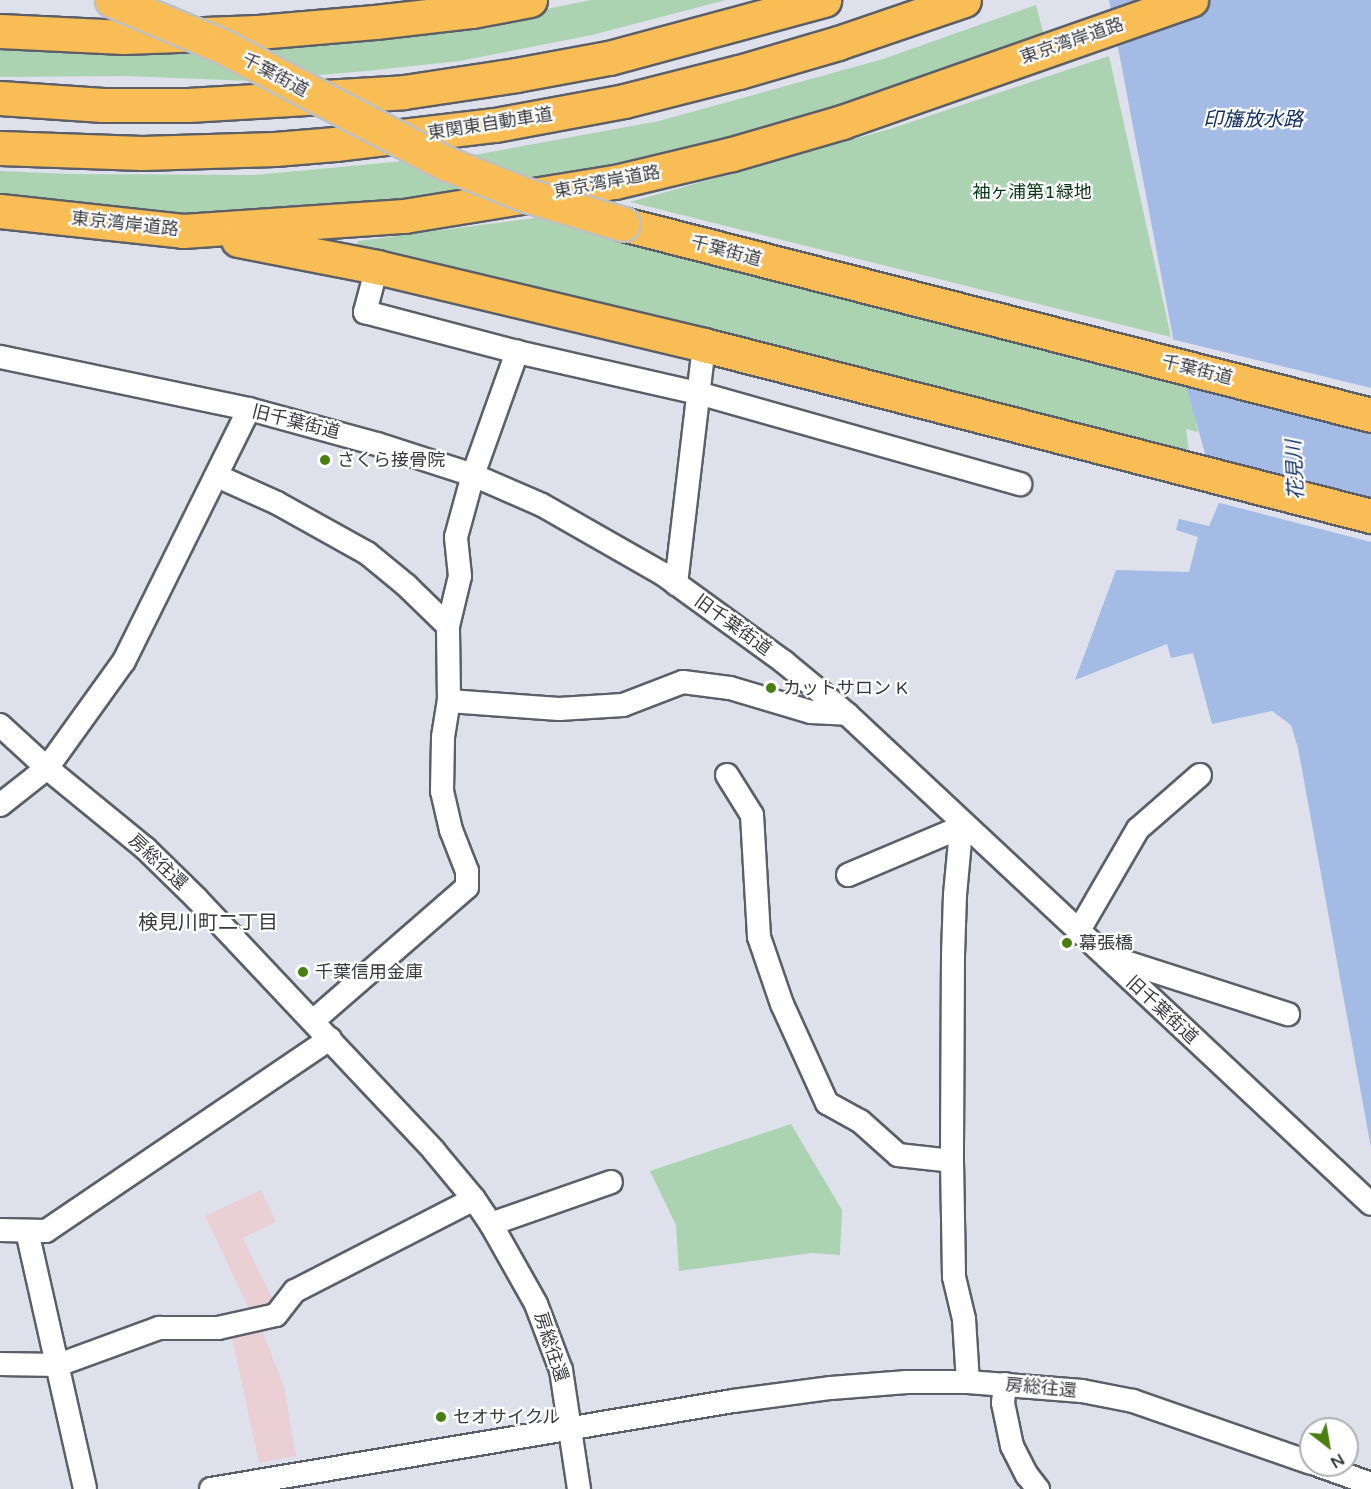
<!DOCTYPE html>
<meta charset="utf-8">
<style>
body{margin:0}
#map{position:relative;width:1371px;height:1489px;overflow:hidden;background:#dee1eb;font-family:"Varela Round","Noto Sans JP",sans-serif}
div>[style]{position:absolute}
.education>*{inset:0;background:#ead0d5}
.green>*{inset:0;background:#acd3b1}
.water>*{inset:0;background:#a4bce5}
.pier>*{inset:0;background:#dee1eb}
.roads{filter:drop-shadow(2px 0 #5d5f68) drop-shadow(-2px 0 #5d5f68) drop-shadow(0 2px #5d5f68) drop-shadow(0 -2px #5d5f68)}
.minor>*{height:22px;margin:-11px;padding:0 11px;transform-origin:11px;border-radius:11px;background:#fff}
.highway>*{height:33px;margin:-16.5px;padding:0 16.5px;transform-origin:16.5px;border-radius:16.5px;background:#f8be55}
.bridges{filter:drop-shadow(2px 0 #c0c0c1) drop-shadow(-2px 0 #c0c0c1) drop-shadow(0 2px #c0c0c1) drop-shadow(0 -2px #c0c0c1)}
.highway-bridge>*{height:33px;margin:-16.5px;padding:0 16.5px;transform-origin:16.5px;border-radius:16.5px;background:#f8be55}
.dots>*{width:16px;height:16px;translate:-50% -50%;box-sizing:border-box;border:3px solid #fff;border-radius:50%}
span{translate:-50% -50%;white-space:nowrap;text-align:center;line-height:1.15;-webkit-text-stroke:4.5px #fff;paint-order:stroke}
.street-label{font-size:18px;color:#393a3e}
.park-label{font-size:18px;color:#073614}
.poi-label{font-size:18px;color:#393a3e}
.left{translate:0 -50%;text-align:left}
.water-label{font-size:20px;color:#143062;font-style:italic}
.neighbourhood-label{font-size:20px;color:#393a3e}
.north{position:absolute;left:1299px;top:1417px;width:60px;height:60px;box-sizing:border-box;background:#fff;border:2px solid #b0b0b2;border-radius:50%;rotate:149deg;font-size:16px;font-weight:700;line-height:24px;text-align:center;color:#393a3e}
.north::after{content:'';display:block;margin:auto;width:21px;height:27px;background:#497e11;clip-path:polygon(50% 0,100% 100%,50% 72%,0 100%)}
</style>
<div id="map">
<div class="education">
<div style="clip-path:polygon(261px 1190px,276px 1222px,243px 1238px,276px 1306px,253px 1317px,205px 1216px)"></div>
<div style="clip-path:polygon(259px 1323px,284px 1386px,296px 1456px,259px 1463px,230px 1328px)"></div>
</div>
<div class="green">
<div style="clip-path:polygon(591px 0,726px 0,592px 35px,460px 61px,366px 71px,250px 81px,126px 76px,0 77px,0 42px,497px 19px)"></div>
<div style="clip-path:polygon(1036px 5px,1045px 39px,835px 110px,576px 178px,376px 206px,179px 214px,0 195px,0 171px,70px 174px,254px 175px,480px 154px,659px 121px,883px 59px)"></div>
<div style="clip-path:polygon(1109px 56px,1171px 337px,630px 202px,890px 129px)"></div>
<div style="clip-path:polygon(550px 216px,1187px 378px,1198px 432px,1186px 429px,1189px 452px,354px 249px,358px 241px)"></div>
<div style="clip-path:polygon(791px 1124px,842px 1210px,840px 1255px,811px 1253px,679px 1271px,676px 1225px,650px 1171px)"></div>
</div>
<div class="water">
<div style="clip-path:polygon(1109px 0,1371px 0,1371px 1148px,1298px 748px,1291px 725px,1272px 711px,1212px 724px,1193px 653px,1171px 658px,1167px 644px,1075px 680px,1116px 570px,1189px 572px,1198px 537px,1176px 530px,1179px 519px,1209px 526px,1219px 503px,1174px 343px)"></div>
</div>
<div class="pier">
<div style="clip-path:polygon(1171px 339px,1371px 388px,1371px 428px,1181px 376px)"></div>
<div style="clip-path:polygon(1204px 461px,1371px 504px,1371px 542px,1216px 502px)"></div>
</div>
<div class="roads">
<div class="minor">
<div style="left:377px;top:267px;width:47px;rotate:104.9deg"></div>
<div style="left:365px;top:312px;width:157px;rotate:14.7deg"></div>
<div style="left:517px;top:352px;width:186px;rotate:12.8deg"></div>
<div style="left:698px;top:393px;width:335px;rotate:15.8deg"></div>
<div style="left:0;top:357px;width:254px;rotate:11.8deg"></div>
<div style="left:249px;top:409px;width:133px;rotate:15.3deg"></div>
<div style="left:377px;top:444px;width:101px;rotate:17.9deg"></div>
<div style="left:473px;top:475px;width:75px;rotate:23.5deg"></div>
<div style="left:542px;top:505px;width:139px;rotate:29.7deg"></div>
<div style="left:663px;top:574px;width:150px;rotate:36deg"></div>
<div style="left:784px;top:662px;width:82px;rotate:39.5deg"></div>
<div style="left:847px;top:714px;width:717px;rotate:43.08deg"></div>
<div style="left:217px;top:476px;width:66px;rotate:24.2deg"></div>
<div style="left:277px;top:503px;width:103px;rotate:29.1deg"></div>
<div style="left:367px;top:553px;width:52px;rotate:39.5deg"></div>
<div style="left:407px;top:586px;width:57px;rotate:44.3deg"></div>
<div style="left:676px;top:584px;width:241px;rotate:-83.3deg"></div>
<div style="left:449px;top:701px;width:110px;rotate:4.2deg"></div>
<div style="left:559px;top:709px;width:64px;rotate:-3.6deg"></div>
<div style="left:623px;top:705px;width:64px;rotate:-21deg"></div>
<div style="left:683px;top:682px;width:47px;rotate:7.3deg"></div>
<div style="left:730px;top:688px;width:84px;rotate:16.5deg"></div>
<div style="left:811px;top:712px;width:36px;rotate:3deg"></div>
<div style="left:0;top:725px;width:64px;rotate:42.5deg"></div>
<div style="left:47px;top:768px;width:128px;rotate:39.3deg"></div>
<div style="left:146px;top:849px;width:70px;rotate:44.4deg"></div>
<div style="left:196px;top:898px;width:347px;rotate:46.7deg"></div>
<div style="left:434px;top:1151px;width:62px;rotate:50.2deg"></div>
<div style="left:474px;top:1199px;width:30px;rotate:56deg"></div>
<div style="left:491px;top:1224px;width:92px;rotate:60.6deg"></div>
<div style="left:536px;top:1304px;width:71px;rotate:69.3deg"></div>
<div style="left:561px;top:1370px;width:120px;rotate:81.4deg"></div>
<div style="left:727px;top:775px;width:47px;rotate:58deg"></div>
<div style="left:752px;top:815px;width:122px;rotate:86.7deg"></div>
<div style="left:759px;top:937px;width:71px;rotate:71.1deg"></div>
<div style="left:782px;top:1004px;width:109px;rotate:65.6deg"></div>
<div style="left:827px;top:1103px;width:38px;rotate:29deg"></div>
<div style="left:860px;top:1121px;width:51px;rotate:41.8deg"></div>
<div style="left:898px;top:1155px;width:54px;rotate:6.3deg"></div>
<div style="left:0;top:805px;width:60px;rotate:-38.2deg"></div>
<div style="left:47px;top:768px;width:132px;rotate:-54.3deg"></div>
<div style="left:124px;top:661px;width:281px;rotate:-63.6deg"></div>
<div style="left:964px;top:826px;width:16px;rotate:105deg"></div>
<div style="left:960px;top:841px;width:54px;rotate:95.3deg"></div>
<div style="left:955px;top:895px;width:61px;rotate:91.9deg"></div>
<div style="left:953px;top:956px;width:205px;rotate:90.3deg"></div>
<div style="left:952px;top:1161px;width:116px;rotate:89deg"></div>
<div style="left:954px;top:1277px;width:43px;rotate:76.6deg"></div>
<div style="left:964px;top:1319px;width:63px;rotate:86.4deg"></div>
<div style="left:848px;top:875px;width:126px;rotate:-22.9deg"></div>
<div style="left:1078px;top:932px;width:119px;rotate:-59.8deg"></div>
<div style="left:1138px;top:829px;width:82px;rotate:-41.1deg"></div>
<div style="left:1110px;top:957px;width:187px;rotate:17.8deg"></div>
<div style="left:313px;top:1021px;width:204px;rotate:-41deg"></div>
<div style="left:467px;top:887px;width:16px;rotate:-90deg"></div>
<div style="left:467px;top:871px;width:44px;rotate:-111.3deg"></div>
<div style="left:451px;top:830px;width:40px;rotate:-103deg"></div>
<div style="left:442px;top:791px;width:54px;rotate:-88.9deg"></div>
<div style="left:443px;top:737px;width:36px;rotate:-81deg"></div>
<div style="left:449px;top:701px;width:75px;rotate:-90.8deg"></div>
<div style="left:448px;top:626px;width:51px;rotate:-76.5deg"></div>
<div style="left:460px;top:576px;width:39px;rotate:-96deg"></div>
<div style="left:456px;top:537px;width:64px;rotate:-74.7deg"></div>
<div style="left:473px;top:475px;width:131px;rotate:-70.3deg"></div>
<div style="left:491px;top:1224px;width:127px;rotate:-19.3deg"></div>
<div style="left:0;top:1230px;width:46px;rotate:1.2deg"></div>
<div style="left:46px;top:1231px;width:343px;rotate:-34.1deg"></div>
<div style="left:27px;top:1231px;width:264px;rotate:77.3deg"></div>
<div style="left:0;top:1364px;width:58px;rotate:1deg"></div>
<div style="left:58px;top:1365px;width:108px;rotate:-20.1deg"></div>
<div style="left:159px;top:1328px;width:59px"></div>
<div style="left:218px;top:1328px;width:59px;rotate:-12.6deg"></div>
<div style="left:276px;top:1315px;width:31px;rotate:-52deg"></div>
<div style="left:295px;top:1291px;width:201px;rotate:-27.2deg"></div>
<div style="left:1005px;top:1384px;width:19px;rotate:96deg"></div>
<div style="left:1003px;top:1403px;width:44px;rotate:78.2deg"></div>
<div style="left:1012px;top:1446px;width:33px;rotate:63deg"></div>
<div style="left:1027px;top:1475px;width:18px;rotate:52deg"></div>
<div style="left:1318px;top:1465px;width:56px;rotate:19.7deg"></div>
<div style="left:211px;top:1489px;width:529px;rotate:-9.57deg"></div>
<div style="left:733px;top:1401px;width:99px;rotate:-7.6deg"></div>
<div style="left:831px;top:1388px;width:76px;rotate:-4.5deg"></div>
<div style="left:907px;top:1382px;width:61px"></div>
<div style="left:968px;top:1382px;width:114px;rotate:4.5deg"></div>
<div style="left:1082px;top:1391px;width:52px;rotate:11.1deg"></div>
<div style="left:1133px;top:1401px;width:188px;rotate:19.2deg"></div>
</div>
<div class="highway">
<div style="left:0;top:31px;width:124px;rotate:2.8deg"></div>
<div style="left:124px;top:37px;width:134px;rotate:-2.1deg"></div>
<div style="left:258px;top:32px;width:117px;rotate:-4.9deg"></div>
<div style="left:375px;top:22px;width:98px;rotate:-6.5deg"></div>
<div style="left:472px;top:11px;width:59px;rotate:-10.7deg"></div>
<div style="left:0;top:98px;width:103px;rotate:3.9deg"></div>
<div style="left:103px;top:105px;width:85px"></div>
<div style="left:188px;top:105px;width:216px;rotate:-3.4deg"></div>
<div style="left:404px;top:92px;width:113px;rotate:-8.6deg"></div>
<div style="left:516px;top:75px;width:95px;rotate:-10.4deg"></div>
<div style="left:609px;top:58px;width:223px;rotate:-15.1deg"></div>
<div style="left:0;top:148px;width:142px;rotate:2deg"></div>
<div style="left:142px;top:153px;width:133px;rotate:-1.7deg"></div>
<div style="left:275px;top:149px;width:60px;rotate:-4.8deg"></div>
<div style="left:335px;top:144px;width:161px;rotate:-6.8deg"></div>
<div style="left:495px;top:125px;width:131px;rotate:-10.5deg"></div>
<div style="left:624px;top:101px;width:119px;rotate:-14.2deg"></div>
<div style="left:739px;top:72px;width:103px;rotate:-16.3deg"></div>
<div style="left:838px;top:43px;width:133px;rotate:-18.8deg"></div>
<div style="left:0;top:211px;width:184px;rotate:6.2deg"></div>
<div style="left:183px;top:231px;width:222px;rotate:-3.9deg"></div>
<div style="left:404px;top:216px;width:214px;rotate:-9.2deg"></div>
<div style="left:615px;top:182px;width:120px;rotate:-13.5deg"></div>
<div style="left:732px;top:154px;width:115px;rotate:-16.2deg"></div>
<div style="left:842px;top:122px;width:370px;rotate:-19.3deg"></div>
<div style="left:623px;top:224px;width:772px;rotate:14.32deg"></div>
<div style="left:238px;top:240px;width:142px;rotate:11deg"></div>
<div style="left:377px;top:267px;width:336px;rotate:13.4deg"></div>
<div style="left:704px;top:345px;width:689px;rotate:14.38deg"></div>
</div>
</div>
<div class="bridges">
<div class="highway-bridge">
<div style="left:112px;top:0;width:119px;rotate:22.7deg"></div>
<div style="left:222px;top:46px;width:252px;rotate:27.7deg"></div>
<div style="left:445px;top:163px;width:87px;rotate:21.6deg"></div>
<div style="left:526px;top:195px;width:101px;rotate:16.6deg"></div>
</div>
</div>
<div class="dots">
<div style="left:325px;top:460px;background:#497e11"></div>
<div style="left:771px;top:688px;background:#497e11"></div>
<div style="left:1067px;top:943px;background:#497e11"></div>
<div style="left:303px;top:972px;background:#497e11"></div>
<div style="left:441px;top:1417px;background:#497e11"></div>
</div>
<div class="street-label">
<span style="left:1072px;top:41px;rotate:-19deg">東京湾岸道路</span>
<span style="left:275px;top:75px;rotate:28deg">千葉街道</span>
<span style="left:490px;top:124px;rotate:-9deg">東関東自動車道</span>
<span style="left:607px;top:182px;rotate:-11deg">東京湾岸道路</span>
<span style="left:125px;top:224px;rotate:6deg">東京湾岸道路</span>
<span style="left:726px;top:251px;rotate:15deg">千葉街道</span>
<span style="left:1197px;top:370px;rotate:14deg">千葉街道</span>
<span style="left:296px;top:422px;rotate:14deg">旧千葉街道</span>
<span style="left:733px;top:625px;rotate:36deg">旧千葉街道</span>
<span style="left:158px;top:862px;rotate:43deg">房総往還</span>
<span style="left:1162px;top:1010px;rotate:43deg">旧千葉街道</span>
<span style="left:551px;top:1347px;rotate:72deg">房総往還</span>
<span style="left:1041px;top:1388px;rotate:5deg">房総往還</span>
</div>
<div class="park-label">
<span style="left:1032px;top:192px">袖ヶ浦第1緑地</span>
</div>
<div class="poi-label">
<span class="left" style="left:337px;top:460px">さくら接骨院</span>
<span class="left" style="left:783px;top:688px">カットサロン K</span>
<span class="left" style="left:1079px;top:943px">幕張橋</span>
<span class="left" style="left:315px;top:972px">千葉信用金庫</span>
<span class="left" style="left:453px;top:1417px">セオサイクル</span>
</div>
<div class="water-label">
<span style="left:1253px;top:120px">印旛放水路</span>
<span style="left:1296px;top:470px;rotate:-93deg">花見川</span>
</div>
<div class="neighbourhood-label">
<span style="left:208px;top:923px">検見川町二丁目</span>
</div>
<div class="north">N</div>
</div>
